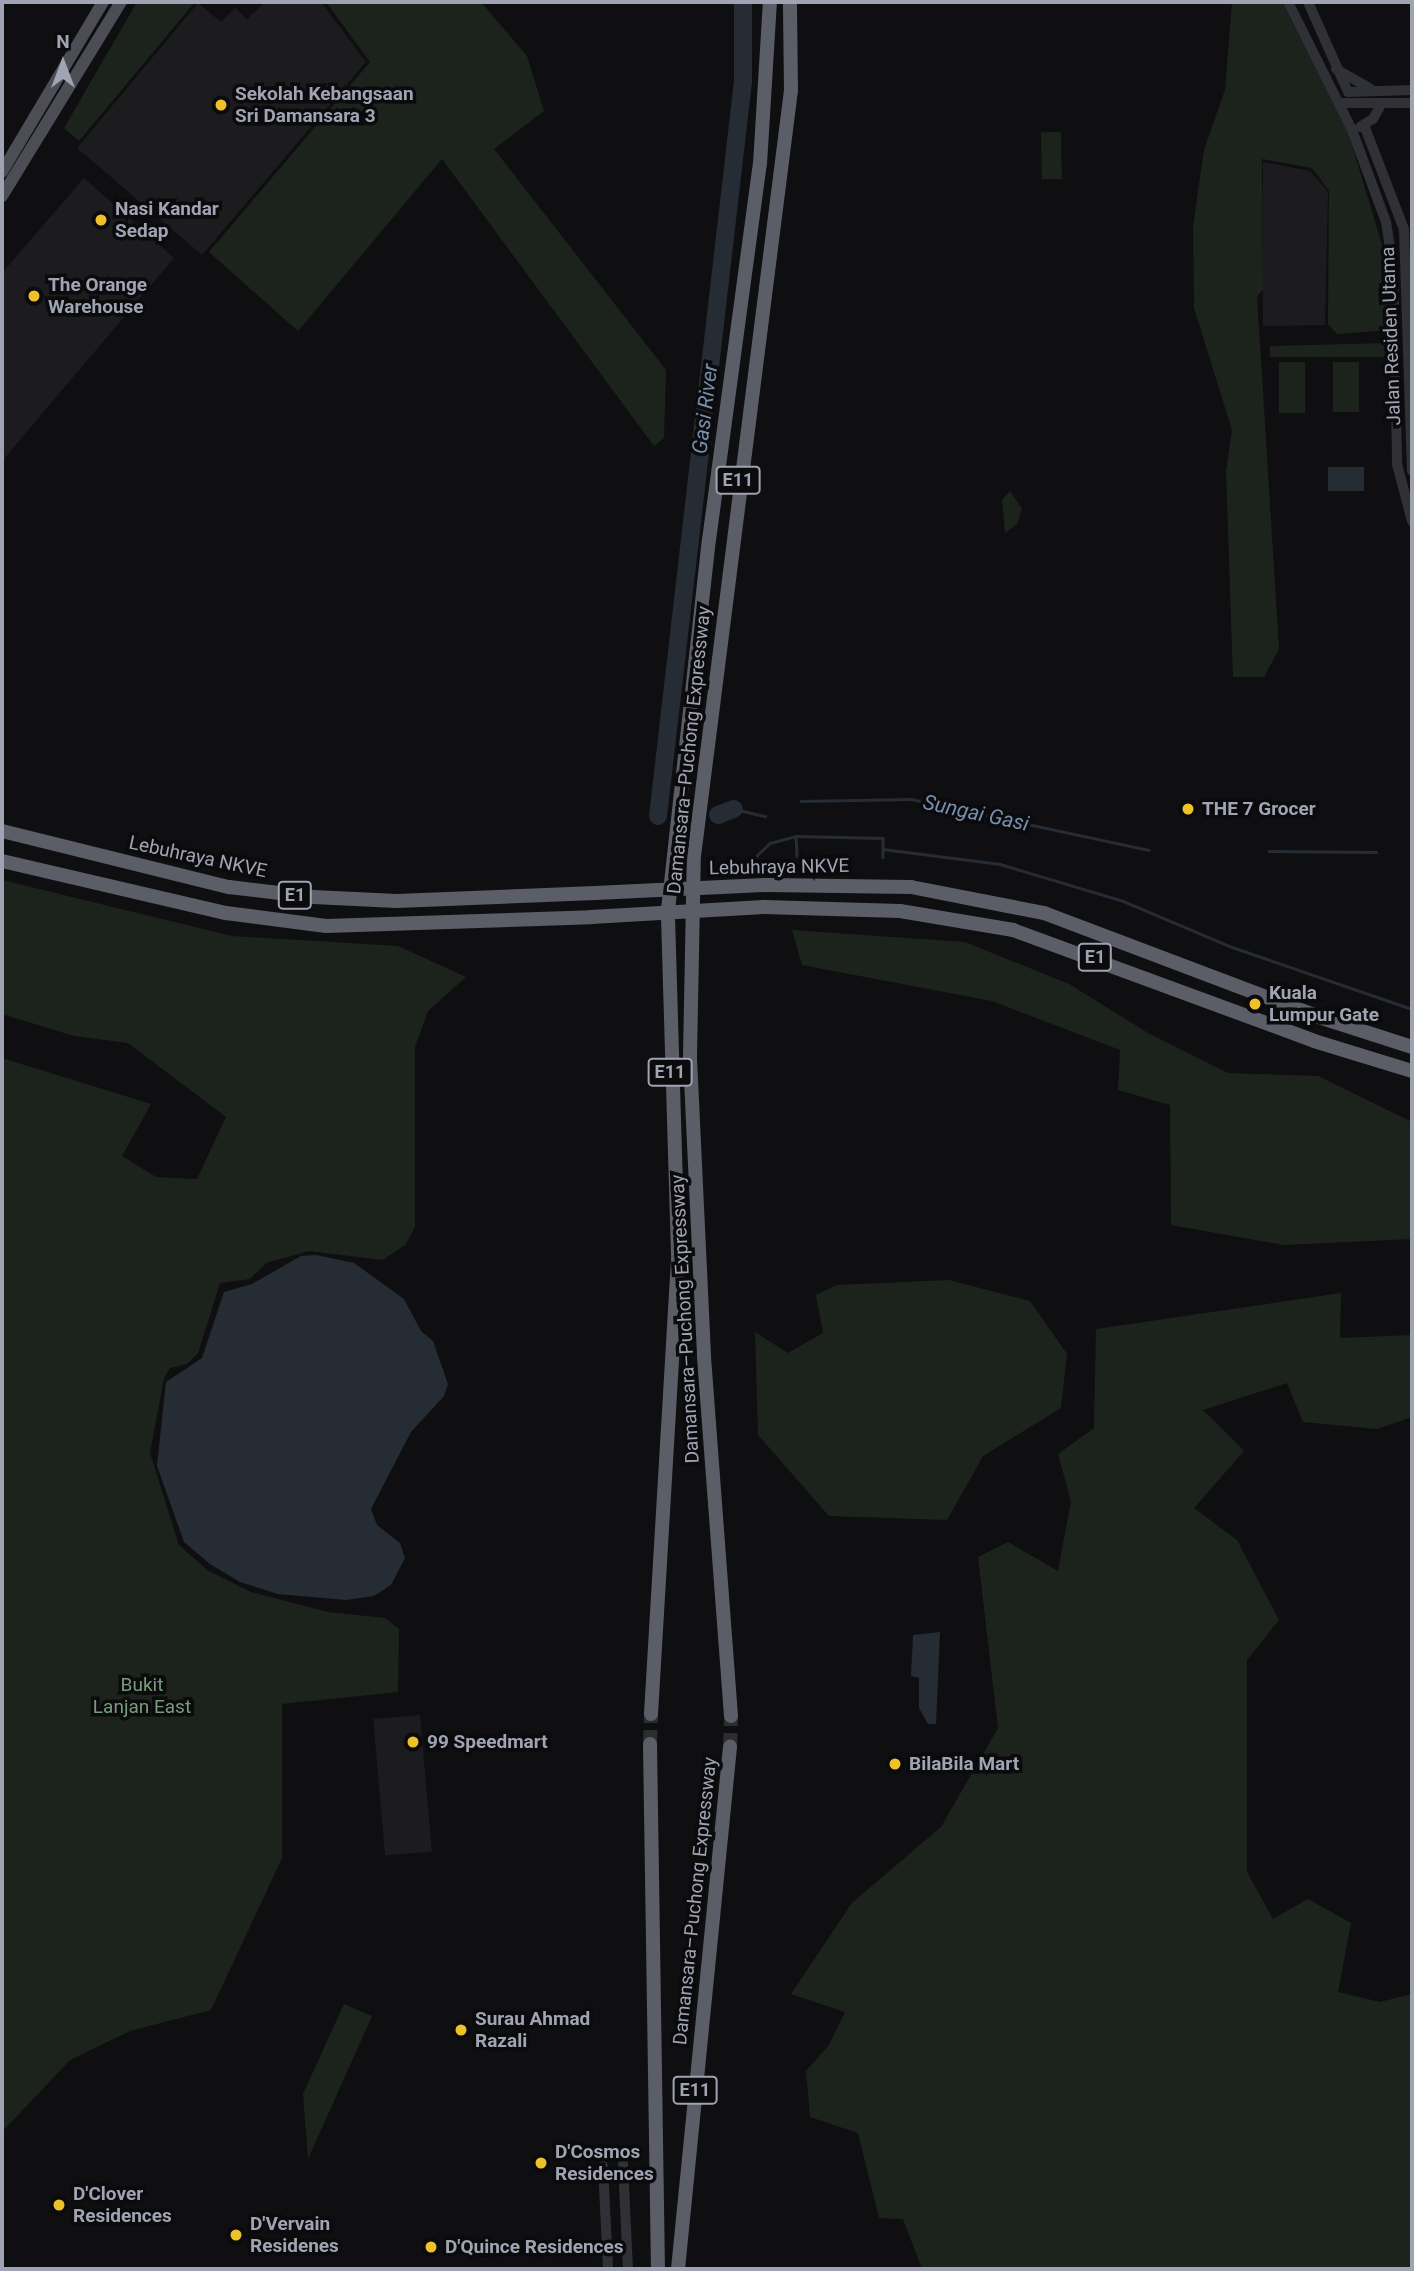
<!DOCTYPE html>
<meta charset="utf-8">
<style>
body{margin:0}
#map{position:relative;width:1414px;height:2271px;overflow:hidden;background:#0f0f11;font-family:Roboto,sans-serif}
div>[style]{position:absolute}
.built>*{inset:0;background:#1c1b1e;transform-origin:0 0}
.green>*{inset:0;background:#1c231d;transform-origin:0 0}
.water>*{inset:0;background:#262c34;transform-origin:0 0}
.stream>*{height:2.5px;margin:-1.25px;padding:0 1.25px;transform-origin:1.25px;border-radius:1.25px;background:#262c34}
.river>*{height:18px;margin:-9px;padding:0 9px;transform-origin:9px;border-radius:9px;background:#262c34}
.highway-tunnel>*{height:14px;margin-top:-7px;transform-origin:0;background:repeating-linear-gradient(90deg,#2c2d31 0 14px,transparent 0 21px)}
.minor>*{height:10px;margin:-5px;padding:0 5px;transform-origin:5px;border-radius:5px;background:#303136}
.major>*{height:12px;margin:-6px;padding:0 6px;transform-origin:6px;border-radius:6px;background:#4c4d55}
.highway>*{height:14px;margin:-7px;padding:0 7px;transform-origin:7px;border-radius:7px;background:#5c5e67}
.highway-bridge>*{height:14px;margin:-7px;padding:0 7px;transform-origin:7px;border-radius:7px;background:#5c5e67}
.dots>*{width:19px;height:19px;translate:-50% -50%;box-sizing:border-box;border:4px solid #0b0a0c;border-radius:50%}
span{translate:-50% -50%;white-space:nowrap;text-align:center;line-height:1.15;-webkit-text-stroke:7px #0b0a0c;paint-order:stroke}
.shield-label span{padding:2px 5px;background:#0b0a0c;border:2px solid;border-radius:5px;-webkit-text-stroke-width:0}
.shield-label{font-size:18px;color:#a0a4b2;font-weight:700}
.poi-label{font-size:19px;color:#a0a4b2;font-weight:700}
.left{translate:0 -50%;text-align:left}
.street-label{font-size:19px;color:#a0a4b2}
.park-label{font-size:19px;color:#779d7d}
.water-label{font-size:21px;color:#778ead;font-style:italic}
.frame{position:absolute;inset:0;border:4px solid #a0a4b2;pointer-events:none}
.north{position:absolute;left:28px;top:28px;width:70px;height:70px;-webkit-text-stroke:5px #0b0a0c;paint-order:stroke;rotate:0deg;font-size:19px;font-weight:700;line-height:28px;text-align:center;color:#a0a4b2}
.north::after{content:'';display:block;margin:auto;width:24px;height:32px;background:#a0a4b2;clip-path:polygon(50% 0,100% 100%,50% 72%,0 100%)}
</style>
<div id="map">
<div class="built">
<div style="clip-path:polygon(265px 2px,321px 2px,366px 62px,202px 255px,77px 148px,198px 3px,221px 22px,235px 8px,247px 19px)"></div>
<div style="clip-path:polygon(1263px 162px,1310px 171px,1328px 192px,1325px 325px,1263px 326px)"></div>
<div style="clip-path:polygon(84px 178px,174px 258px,2px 461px,2px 273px)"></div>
<div style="left:420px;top:1715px;width:137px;height:47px;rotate:85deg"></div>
</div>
<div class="green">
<div style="clip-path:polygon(137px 2px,195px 2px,79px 141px,64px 128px)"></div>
<div style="clip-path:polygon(326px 2px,481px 2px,527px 56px,544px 111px,494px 149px,666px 370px,664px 438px,654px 446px,442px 159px,298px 331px,209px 252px,370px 62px)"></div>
<div style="clip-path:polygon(1232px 2px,1282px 2px,1348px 132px,1387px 261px,1390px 321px,1389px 357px,1270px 357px,1270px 346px,1387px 343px,1389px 330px,1337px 334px,1328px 324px,1329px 191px,1312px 168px,1262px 159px,1263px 290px,1257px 296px,1279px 649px,1264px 677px,1233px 677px,1226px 471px,1232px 430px,1194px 308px,1193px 226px,1204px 150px,1225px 90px)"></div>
<div style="left:1061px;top:132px;width:47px;height:20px;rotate:89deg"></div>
<div style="left:1279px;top:362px;width:26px;height:51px"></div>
<div style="left:1333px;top:362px;width:26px;height:50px"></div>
<div style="clip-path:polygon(1010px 491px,1022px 509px,1017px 524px,1005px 533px,1002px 500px)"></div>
<div style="clip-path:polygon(2px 880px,232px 936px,398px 946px,466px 977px,428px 1011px,415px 1047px,415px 1227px,405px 1245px,383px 1260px,309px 1251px,266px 1263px,250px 1279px,220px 1283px,198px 1353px,187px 1364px,170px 1368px,164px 1378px,150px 1453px,179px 1545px,207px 1570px,251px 1592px,328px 1612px,385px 1618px,399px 1629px,398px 1692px,282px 1704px,282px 1858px,211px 2010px,130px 2031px,70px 2060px,2px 2132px,2px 1058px,151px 1104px,122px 1156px,156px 1177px,197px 1179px,226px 1117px,128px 1043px,74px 1036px,2px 1014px)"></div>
<div style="clip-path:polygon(792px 930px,965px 942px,1069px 984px,1148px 1033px,1228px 1073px,1318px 1076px,1412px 1122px,1412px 1239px,1284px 1245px,1171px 1225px,1170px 1105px,1118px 1090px,1120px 1050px,992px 1001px,802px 965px)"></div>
<div style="clip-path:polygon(949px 1280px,1030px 1301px,1067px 1354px,1061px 1408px,983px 1456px,947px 1520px,829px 1516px,758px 1435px,755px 1332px,788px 1353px,823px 1333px,816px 1295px,837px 1285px)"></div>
<div style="clip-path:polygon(1341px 1293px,1340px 1338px,1412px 1335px,1412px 1417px,1377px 1429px,1303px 1422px,1287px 1383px,1203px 1410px,1244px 1451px,1194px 1508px,1237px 1540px,1279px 1620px,1247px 1660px,1247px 1872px,1273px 1919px,1308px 1899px,1351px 1923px,1338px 1992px,1380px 2002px,1412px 1994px,1412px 2269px,922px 2269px,903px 2219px,879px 2218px,858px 2133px,810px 2117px,806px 2071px,829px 2045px,845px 2012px,791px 1994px,852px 1903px,941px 1827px,998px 1728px,978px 1557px,1008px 1542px,1058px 1571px,1071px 1501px,1058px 1454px,1094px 1428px,1096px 1329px)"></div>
<div style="clip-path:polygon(344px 2004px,372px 2016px,308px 2159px,303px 2094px)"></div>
</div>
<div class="water">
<div style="left:1364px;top:467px;width:24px;height:36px;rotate:90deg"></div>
<div style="clip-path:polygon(316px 1255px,354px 1263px,404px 1299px,421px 1331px,433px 1341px,448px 1384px,444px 1396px,411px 1432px,371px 1509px,377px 1525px,400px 1543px,405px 1558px,391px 1585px,374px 1596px,346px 1600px,278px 1594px,240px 1582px,210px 1564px,184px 1542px,157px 1466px,166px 1382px,202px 1358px,224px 1292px,252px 1284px,301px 1256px)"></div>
<div style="clip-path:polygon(940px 1632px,936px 1724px,928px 1724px,919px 1708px,919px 1678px,911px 1676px,913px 1635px)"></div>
</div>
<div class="stream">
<div style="left:801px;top:801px;width:110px;rotate:-1deg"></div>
<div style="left:911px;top:799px;width:243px;rotate:12.1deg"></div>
<div style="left:734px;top:809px;width:32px;rotate:13deg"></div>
<div style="left:796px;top:836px;width:20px;rotate:87deg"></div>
<div style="left:883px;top:849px;width:118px;rotate:7.3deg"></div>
<div style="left:1000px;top:864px;width:128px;rotate:16.7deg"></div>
<div style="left:1123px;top:901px;width:118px;rotate:22.9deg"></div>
<div style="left:1232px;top:947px;width:190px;rotate:19deg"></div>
<div style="left:1269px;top:851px;width:107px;rotate:0.5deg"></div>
<div style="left:746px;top:866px;width:33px;rotate:-44deg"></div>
<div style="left:770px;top:843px;width:27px;rotate:-15deg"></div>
<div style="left:796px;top:836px;width:87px;rotate:1.3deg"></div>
<div style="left:883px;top:838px;width:19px;rotate:90deg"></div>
<div style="left:1411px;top:1024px;width:5px;rotate:-79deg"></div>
</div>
<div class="river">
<div style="left:718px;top:815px;width:17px;rotate:-21deg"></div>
<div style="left:658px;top:816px;width:740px;rotate:-83.4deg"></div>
<div style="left:743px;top:81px;width:79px;rotate:-90deg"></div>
</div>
<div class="highway-tunnel">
<div style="left:650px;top:1744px;width:30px;rotate:-88deg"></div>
<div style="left:730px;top:1747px;width:31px;rotate:-88deg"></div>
</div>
<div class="minor">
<div style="left:1288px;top:2px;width:143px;rotate:63.4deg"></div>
<div style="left:1352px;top:130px;width:98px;rotate:69.7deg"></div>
<div style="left:1386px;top:222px;width:45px;rotate:81deg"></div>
<div style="left:1393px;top:266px;width:198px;rotate:88.8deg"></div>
<div style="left:1397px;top:464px;width:59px;rotate:75.3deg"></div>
<div style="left:1308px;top:2px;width:98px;rotate:66deg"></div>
<div style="left:1336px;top:69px;width:40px;rotate:29.7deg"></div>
<div style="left:1348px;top:92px;width:64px;rotate:-1.8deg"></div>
<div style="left:1339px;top:103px;width:73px"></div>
<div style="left:1364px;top:125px;width:111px;rotate:69deg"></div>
<div style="left:1404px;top:229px;width:242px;rotate:88.1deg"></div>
<div style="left:1360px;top:127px;width:15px;rotate:-32deg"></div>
<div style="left:1373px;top:119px;width:18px;rotate:-61deg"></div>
<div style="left:623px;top:2164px;width:105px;rotate:87.3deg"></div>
<div style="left:603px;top:2166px;width:103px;rotate:87.2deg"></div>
</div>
<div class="major">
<div style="left:2px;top:172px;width:198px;rotate:-59.3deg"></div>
<div style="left:2px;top:196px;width:228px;rotate:-58.5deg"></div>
</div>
<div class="highway">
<div style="left:2px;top:831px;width:234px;rotate:13.9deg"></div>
<div style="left:229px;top:887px;width:85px;rotate:6.8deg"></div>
<div style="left:313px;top:897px;width:84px;rotate:2.7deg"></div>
<div style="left:397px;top:901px;width:198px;rotate:-2.3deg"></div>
<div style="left:2px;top:861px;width:230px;rotate:13.1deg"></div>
<div style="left:226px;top:913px;width:101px;rotate:7.4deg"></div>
<div style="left:326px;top:926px;width:265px;rotate:-1.9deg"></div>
<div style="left:767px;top:885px;width:144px;rotate:0.8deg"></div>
<div style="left:911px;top:887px;width:136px;rotate:11.1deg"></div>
<div style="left:1044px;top:913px;width:294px;rotate:20.7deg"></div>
<div style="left:1319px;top:1017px;width:98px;rotate:17.9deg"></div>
<div style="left:764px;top:907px;width:136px;rotate:1.7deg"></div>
<div style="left:900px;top:911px;width:115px;rotate:9.5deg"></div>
<div style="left:1013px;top:930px;width:321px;rotate:20.2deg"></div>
<div style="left:1314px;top:1041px;width:102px;rotate:17deg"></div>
<div style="left:651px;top:1714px;width:461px;rotate:-86.6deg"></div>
<div style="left:678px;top:1254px;width:344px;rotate:-91.7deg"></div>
<div style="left:668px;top:910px;width:372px;rotate:-83.7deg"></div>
<div style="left:709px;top:540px;width:379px;rotate:-82.3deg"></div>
<div style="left:760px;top:164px;width:162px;rotate:-86.5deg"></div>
<div style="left:731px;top:1716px;width:362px;rotate:-94.3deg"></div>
<div style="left:704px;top:1355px;width:299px;rotate:-92.7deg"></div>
<div style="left:690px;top:1056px;width:200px;rotate:-88.9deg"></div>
<div style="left:694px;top:856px;width:772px;rotate:-82.78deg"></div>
<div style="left:791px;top:90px;width:88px;rotate:-90.7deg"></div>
<div style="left:650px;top:1744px;width:525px;rotate:89.13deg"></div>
<div style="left:678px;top:2269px;width:525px;rotate:-84.31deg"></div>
</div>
<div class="highway-bridge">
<div style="left:595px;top:893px;width:172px;rotate:-2.7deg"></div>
<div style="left:591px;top:917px;width:173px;rotate:-3.3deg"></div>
</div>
<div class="dots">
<div style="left:221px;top:105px;background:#efc129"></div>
<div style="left:101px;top:220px;background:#efc129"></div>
<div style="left:34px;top:296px;background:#efc129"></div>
<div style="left:1188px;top:809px;background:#efc129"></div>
<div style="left:1255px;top:1004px;background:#efc129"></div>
<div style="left:413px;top:1742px;background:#efc129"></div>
<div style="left:895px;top:1764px;background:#efc129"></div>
<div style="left:461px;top:2030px;background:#efc129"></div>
<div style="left:541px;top:2163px;background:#efc129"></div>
<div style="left:59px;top:2205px;background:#efc129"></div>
<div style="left:236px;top:2235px;background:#efc129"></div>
<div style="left:431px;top:2247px;background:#efc129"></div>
</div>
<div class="shield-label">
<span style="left:738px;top:480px">E11</span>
<span style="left:295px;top:895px">E1</span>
<span style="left:1095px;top:957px">E1</span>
<span style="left:670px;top:1072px">E11</span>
<span style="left:695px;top:2090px">E11</span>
</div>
<div class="poi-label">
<span class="left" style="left:235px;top:105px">Sekolah Kebangsaan<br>Sri Damansara 3</span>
<span class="left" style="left:115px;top:220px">Nasi Kandar<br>Sedap</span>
<span class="left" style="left:48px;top:296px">The Orange<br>Warehouse</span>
<span class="left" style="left:1202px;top:809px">THE 7 Grocer</span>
<span class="left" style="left:1269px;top:1004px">Kuala<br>Lumpur Gate</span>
<span class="left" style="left:427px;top:1742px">99 Speedmart</span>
<span class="left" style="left:909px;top:1764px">BilaBila Mart</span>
<span class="left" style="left:475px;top:2030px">Surau Ahmad<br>Razali</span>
<span class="left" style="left:555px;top:2163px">D'Cosmos<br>Residences</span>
<span class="left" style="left:73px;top:2205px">D'Clover<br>Residences</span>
<span class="left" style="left:250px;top:2235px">D'Vervain<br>Residenes</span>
<span class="left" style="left:445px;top:2247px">D'Quince Residences</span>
</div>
<div class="street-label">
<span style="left:1391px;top:336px;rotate:-92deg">Jalan Residen Utama</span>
<span style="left:689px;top:750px;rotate:-84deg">Damansara–Puchong Expressway</span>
<span style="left:198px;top:857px;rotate:12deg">Lebuhraya NKVE</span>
<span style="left:779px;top:867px;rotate:-1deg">Lebuhraya NKVE</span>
<span style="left:685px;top:1319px;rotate:-93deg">Damansara–Puchong Expressway</span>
<span style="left:695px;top:1901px;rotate:-84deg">Damansara–Puchong Expressway</span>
</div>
<div class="park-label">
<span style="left:142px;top:1696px">Bukit<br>Lanjan East</span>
</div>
<div class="water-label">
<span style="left:705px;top:409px;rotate:-83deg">Gasi River</span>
<span style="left:976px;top:813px;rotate:12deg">Sungai Gasi</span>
</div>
<div class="frame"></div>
<div class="north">N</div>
</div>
